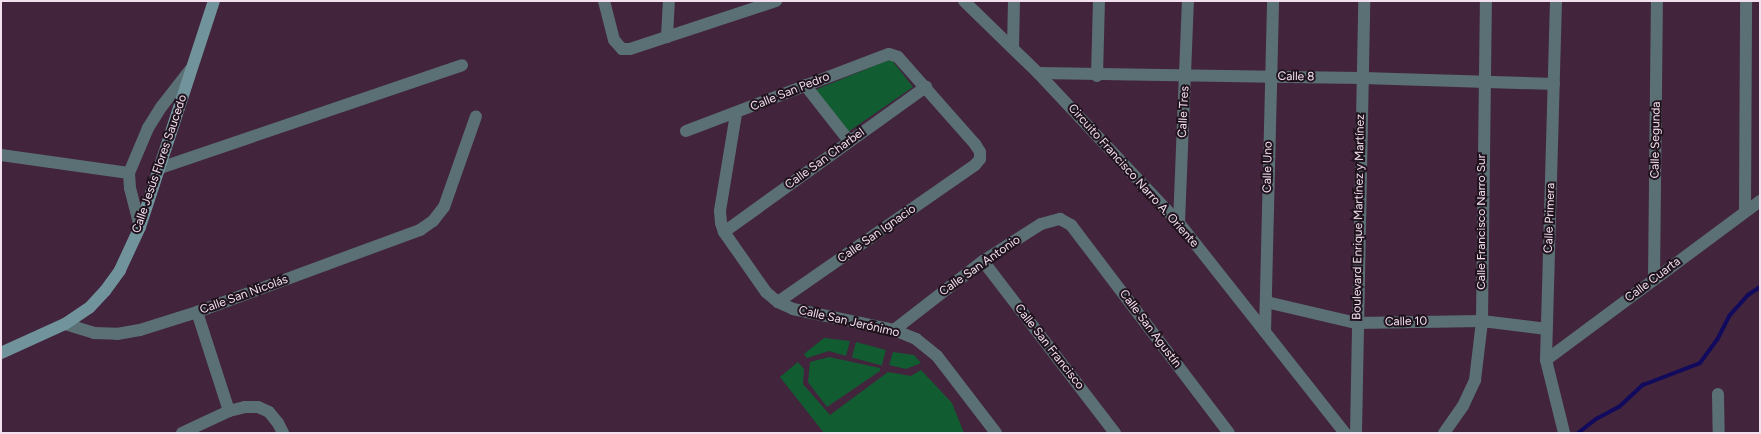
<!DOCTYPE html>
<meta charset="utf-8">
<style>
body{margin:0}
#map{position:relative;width:1761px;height:434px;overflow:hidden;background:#42243d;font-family:Figtree,sans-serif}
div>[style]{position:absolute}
.green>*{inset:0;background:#125c31;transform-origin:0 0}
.stream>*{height:4px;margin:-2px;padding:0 2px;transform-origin:2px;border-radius:2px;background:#110a5d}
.minor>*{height:12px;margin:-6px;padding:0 6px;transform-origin:6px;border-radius:6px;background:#5b7075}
.tertiary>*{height:12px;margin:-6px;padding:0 6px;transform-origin:6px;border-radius:6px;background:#5b7075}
.secondary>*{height:12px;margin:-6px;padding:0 6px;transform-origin:6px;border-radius:6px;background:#71949c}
span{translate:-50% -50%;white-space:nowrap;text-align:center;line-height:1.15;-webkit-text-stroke:4px #20131e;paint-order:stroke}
.street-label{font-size:12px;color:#f3e0ef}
.frame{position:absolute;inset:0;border:2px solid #f3e0ef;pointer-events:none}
</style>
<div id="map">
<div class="green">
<div style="clip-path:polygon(891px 59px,913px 87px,848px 132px,815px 90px)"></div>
<div style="clip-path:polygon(824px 338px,850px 341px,846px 356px,829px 351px,807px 358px,804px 354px)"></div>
<div style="left:856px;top:342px;width:31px;height:16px;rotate:15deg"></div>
<div style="clip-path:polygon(893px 352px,914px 355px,921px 363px,906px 369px,889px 365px)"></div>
<div style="clip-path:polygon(829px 357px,880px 368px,880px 371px,827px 407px,808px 382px,810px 362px)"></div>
<div style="clip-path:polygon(798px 362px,804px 369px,803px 384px,830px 415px,888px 372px,911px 376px,921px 370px,952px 403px,964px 433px,824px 433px,780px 377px)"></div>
</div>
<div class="stream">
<div style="left:1578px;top:433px;width:23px;rotate:-38deg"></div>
<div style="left:1596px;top:419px;width:26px;rotate:-28deg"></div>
<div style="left:1619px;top:407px;width:33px;rotate:-43deg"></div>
<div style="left:1643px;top:385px;width:61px;rotate:-21.1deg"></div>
<div style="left:1700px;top:363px;width:29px;rotate:-54deg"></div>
<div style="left:1717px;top:340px;width:28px;rotate:-63deg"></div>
<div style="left:1730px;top:315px;width:27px;rotate:-48deg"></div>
<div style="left:1748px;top:295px;width:14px;rotate:-34deg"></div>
</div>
<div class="minor">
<div style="left:604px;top:1px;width:40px;rotate:75.6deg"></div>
<div style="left:614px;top:40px;width:12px;rotate:48deg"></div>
<div style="left:622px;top:49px;width:8px"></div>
<div style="left:630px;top:49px;width:154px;rotate:-18.2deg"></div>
<div style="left:964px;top:1px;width:103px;rotate:44.2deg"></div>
<div style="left:1038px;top:73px;width:206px;rotate:46.8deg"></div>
<div style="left:1179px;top:223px;width:268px;rotate:51.7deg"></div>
<div style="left:667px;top:37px;width:36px;rotate:-87deg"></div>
<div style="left:1013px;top:48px;width:47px;rotate:-88.8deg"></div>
<div style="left:1038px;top:73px;width:325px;rotate:0.9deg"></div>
<div style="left:1363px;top:78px;width:191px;rotate:1.8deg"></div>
<div style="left:1097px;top:76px;width:75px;rotate:-88.5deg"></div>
<div style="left:805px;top:85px;width:71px;rotate:51.8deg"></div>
<div style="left:736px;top:114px;width:98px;rotate:99.4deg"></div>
<div style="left:720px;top:211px;width:12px;rotate:85deg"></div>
<div style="left:721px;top:223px;width:9px;rotate:72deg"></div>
<div style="left:724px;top:232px;width:73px;rotate:55deg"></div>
<div style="left:766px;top:292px;width:16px;rotate:40deg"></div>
<div style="left:778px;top:302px;width:17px;rotate:25deg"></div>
<div style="left:793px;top:309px;width:103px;rotate:11.7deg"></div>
<div style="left:894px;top:330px;width:24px;rotate:22deg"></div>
<div style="left:916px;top:339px;width:27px;rotate:39deg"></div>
<div style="left:937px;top:356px;width:97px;rotate:52.5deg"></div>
<div style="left:686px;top:131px;width:217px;rotate:-20.8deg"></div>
<div style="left:889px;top:54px;width:9px;rotate:18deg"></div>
<div style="left:898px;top:57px;width:116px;rotate:48.5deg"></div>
<div style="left:975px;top:144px;width:9px;rotate:58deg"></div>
<div style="left:980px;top:152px;width:7px;rotate:90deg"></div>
<div style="left:980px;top:159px;width:8px;rotate:130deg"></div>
<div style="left:975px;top:165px;width:240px;rotate:145.2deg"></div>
<div style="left:1px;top:155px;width:129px;rotate:8deg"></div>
<div style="left:160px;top:168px;width:319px;rotate:-18.8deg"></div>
<div style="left:1745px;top:211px;width:210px;rotate:-89.7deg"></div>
<div style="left:1179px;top:223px;width:222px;rotate:-87.7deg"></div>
<div style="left:140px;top:227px;width:40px;rotate:-104.4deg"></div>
<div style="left:130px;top:188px;width:15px;rotate:-94deg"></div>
<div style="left:129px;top:173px;width:49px;rotate:-67.1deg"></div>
<div style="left:148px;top:128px;width:26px;rotate:-58deg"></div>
<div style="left:162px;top:106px;width:46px;rotate:-52.1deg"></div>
<div style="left:724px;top:232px;width:249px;rotate:-35.7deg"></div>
<div style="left:983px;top:261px;width:217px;rotate:52.5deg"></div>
<div style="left:1654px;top:279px;width:278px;rotate:-89.4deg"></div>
<div style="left:1266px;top:302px;width:92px;rotate:13.1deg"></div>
<div style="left:1356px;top:323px;width:126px;rotate:-0.9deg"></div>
<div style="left:1482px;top:321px;width:65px;rotate:7deg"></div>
<div style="left:197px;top:312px;width:104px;rotate:72.1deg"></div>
<div style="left:65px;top:324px;width:30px;rotate:17deg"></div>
<div style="left:94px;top:333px;width:23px;rotate:2deg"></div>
<div style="left:117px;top:334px;width:23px;rotate:-10deg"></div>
<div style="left:140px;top:330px;width:60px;rotate:-17.5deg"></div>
<div style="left:197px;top:312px;width:238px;rotate:-20.2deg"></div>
<div style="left:420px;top:230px;width:16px;rotate:-35deg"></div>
<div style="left:433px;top:221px;width:18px;rotate:-52deg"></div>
<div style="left:444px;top:207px;width:96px;rotate:-70.6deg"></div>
<div style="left:894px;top:330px;width:113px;rotate:-37.8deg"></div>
<div style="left:983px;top:261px;width:69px;rotate:-32.5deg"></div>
<div style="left:1041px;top:224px;width:20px;rotate:-15deg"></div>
<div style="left:1060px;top:219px;width:13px;rotate:29deg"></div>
<div style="left:1071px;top:225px;width:261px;rotate:52.8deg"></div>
<div style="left:1265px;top:332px;width:331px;rotate:-88.6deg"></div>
<div style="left:1546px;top:360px;width:267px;rotate:-36.6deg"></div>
<div style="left:1718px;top:394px;width:39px;rotate:89deg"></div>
<div style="left:182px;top:433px;width:52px;rotate:-25.1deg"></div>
<div style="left:229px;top:411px;width:16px;rotate:-14deg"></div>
<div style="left:245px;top:407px;width:13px"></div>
<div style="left:258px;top:407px;width:12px;rotate:24deg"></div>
<div style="left:269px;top:412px;width:14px;rotate:51deg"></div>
<div style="left:278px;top:423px;width:11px;rotate:63deg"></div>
<div style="left:1444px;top:433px;width:33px;rotate:-55deg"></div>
<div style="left:1463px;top:406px;width:29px;rotate:-65deg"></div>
<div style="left:1475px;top:380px;width:59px;rotate:-83.2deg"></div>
<div style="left:1482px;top:321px;width:320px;rotate:-89.3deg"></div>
</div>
<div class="tertiary">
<div style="left:1556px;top:1px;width:359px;rotate:91.6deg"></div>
<div style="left:1546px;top:360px;width:75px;rotate:76.1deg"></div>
<div style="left:1356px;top:433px;width:432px;rotate:-88.9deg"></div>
</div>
<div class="secondary">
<div style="left:1px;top:353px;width:70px;rotate:-24.4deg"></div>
<div style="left:65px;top:324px;width:30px;rotate:-34deg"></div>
<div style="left:90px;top:307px;width:22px;rotate:-47deg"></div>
<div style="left:105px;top:291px;width:26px;rotate:-54deg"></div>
<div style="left:120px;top:270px;width:47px;rotate:-65.1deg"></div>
<div style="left:140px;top:227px;width:238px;rotate:-71.9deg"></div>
</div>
<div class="street-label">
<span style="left:1296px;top:77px;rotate:1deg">Calle 8</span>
<span style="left:790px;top:92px;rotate:-22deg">Calle San Pedro</span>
<span style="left:1184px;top:112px;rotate:-87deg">Calle Tres</span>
<span style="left:1656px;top:140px;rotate:-89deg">Calle Segunda</span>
<span style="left:825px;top:159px;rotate:-36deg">Calle San Charbel</span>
<span style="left:160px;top:164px;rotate:-71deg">Calle Jesús Flores Saucedo</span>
<span style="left:1268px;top:167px;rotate:-89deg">Calle Uno</span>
<span style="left:1133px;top:176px;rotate:48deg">Circuito Francisco Narro A. Oriente</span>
<span style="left:1359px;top:217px;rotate:-89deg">Boulevard Enrique Martínez y Martínez</span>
<span style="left:1550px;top:218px;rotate:-88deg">Calle Primera</span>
<span style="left:1482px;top:222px;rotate:-90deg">Calle Francisco Narro Sur</span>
<span style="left:877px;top:234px;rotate:-35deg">Calle San Ignacio</span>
<span style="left:980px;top:266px;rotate:-35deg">Calle San Antonio</span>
<span style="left:1653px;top:280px;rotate:-37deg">Calle Cuarta</span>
<span style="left:244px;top:295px;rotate:-20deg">Calle San Nicolás</span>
<span style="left:849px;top:322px;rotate:13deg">Calle San Jerónimo</span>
<span style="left:1406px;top:322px;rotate:-1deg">Calle 10</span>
<span style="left:1150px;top:329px;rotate:53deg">Calle San Agustín</span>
<span style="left:1049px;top:347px;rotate:52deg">Calle San Francisco</span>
</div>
<div class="frame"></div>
</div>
